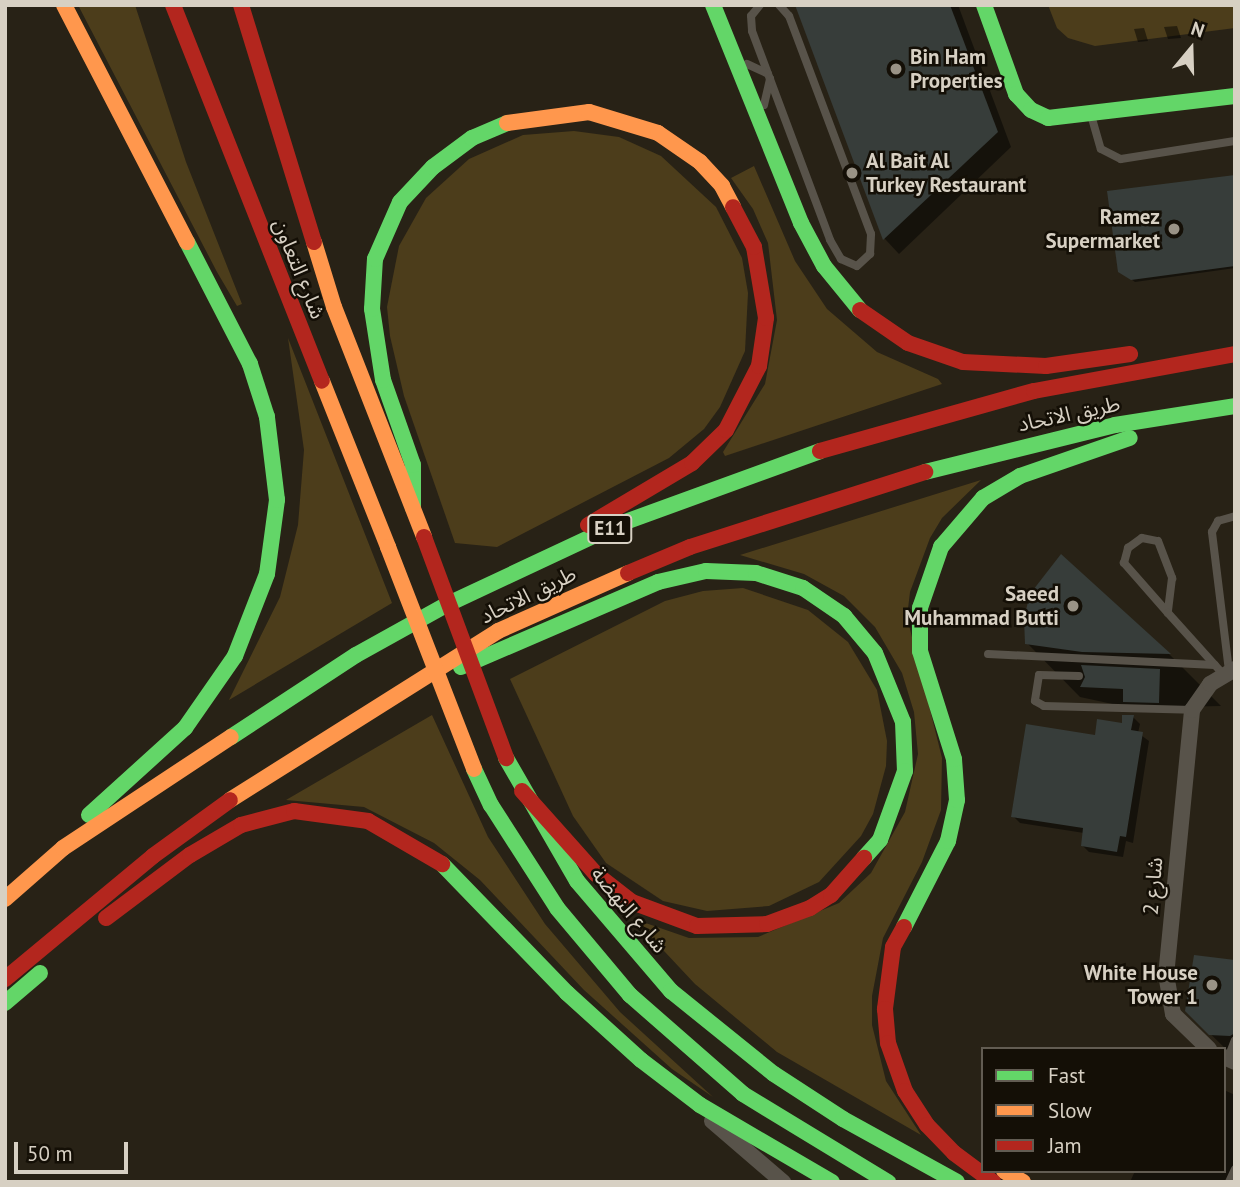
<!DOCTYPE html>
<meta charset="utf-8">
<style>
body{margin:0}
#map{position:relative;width:1240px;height:1187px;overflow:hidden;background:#282216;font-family:"PT Sans","Noto Sans Arabic",sans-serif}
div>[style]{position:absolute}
.green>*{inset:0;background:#4c3d1b}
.shadow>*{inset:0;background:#0007}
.building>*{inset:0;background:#373d3a}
.lane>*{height:8px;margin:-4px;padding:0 4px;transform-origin:4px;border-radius:4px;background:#58534a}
.street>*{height:16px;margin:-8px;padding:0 8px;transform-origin:8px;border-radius:8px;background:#58534a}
.fast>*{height:16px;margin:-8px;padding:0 8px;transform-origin:8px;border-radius:8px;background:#63d668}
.slow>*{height:16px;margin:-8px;padding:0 8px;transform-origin:8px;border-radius:8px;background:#ff974d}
.jam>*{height:16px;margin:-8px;padding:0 8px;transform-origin:8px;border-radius:8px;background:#b3261e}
.slow-bridge>*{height:16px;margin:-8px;padding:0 8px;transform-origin:8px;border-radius:8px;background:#ff974d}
.jam-bridge>*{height:16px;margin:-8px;padding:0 8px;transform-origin:8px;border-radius:8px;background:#b3261e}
.dots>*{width:19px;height:19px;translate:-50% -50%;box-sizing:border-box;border:4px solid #140f06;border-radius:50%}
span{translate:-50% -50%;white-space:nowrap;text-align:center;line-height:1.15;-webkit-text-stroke:5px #140f06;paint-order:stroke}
.shield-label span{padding:2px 5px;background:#140f06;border:2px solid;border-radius:5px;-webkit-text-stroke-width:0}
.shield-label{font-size:19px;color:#d7d0c3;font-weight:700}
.poi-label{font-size:21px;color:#d7d0c3;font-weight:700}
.left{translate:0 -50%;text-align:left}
.right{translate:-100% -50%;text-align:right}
.street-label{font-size:21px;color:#d7d0c3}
.frame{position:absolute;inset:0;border:7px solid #d7d0c3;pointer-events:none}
.legend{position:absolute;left:981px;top:1047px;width:245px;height:126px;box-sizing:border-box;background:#140f06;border:2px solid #625c52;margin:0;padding:9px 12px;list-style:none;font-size:21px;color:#d7d0c3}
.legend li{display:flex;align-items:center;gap:14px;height:35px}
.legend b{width:35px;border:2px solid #625c52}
.north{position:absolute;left:1156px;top:14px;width:70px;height:70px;-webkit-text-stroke:5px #140f06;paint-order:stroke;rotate:19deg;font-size:19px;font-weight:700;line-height:28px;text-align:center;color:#d7d0c3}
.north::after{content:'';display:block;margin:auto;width:24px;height:32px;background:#d7d0c3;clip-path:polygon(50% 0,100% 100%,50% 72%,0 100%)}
.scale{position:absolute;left:14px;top:1142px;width:114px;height:32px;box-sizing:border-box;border:4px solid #d7d0c3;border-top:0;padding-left:9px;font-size:21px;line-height:24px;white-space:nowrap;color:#d7d0c3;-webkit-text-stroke:5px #140f06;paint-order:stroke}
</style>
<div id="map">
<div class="green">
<div style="clip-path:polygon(78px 5px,135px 5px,186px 162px,242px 304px,237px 306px,217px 272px)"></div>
<div style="clip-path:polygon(1048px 5px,1235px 5px,1235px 28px,1095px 46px,1068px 38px,1057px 28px)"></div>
<div style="clip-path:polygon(574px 131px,619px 137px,661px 156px,716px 207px,742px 258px,748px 293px,745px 351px,720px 407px,704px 429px,669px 458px,497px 547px,455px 543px,404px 396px,390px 336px,387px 307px,399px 246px,426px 198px,469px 159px,523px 135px)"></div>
<div style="clip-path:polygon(754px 166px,795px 261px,827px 309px,877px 352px,938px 379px,942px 384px,725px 456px,723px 452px,765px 384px,777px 320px,768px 243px,753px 209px,731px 178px)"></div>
<div style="clip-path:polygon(288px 338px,392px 603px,229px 700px,280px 597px,298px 525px,304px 450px)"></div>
<div style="clip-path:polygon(981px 480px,942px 518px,930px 538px,910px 592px,907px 617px,942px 758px,941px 810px,922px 862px,883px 938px,872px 996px,872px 1025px,886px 1081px,921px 1135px,777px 1052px,695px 984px,634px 919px,689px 938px,758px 937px,839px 903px,871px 873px,905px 812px,918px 754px,914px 712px,902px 673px,875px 627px,844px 596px,804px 574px,740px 555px)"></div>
<div style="clip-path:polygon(743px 588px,808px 610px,848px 642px,877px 690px,887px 741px,886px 766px,873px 814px,861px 836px,819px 882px,769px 906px,707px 911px,663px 901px,606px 863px,573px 816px,510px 679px,665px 601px,703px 591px)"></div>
<div style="clip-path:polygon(432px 715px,488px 837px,545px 924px,620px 1012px,713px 1097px,672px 1069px,584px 990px,480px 880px,434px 843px,364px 807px,286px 800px)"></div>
</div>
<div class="shadow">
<div style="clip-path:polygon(797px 5px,958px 5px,1011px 147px,899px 254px,885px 239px)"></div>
<div style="clip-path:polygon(1177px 26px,1181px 38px,1168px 39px,1164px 27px)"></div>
<div style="clip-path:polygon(1144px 28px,1148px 41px,1138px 42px,1134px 29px)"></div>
<div style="clip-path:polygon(1235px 177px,1235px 268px,1135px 282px,1124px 274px)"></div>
<div style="clip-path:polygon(1062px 557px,1170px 655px,1221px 706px,1131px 708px,1080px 697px,1027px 643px)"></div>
<div style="clip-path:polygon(1133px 717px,1140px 724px,1138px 733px,1149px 741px,1133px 843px,1126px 841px,1123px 857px,1089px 852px,1082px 845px,1084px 833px,1020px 823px,1013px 816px,1096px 737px)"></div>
<div style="clip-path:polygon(1235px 962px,1235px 1058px,1187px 1011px)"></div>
<div style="clip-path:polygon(1224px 1090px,1235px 1095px,1235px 1182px,1130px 1182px,1135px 1171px,1224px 1171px)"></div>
</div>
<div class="building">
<div style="clip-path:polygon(795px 5px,950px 5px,998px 132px,883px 240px)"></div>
<div style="clip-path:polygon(1235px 175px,1235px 266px,1131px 280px,1118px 272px,1107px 191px)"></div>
<div style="clip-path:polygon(1061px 554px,1171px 654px,1082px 652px,1025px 644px,1024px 618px,1030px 594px)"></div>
<div style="clip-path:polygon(1081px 665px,1160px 669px,1159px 703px,1123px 702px,1123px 689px,1080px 687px,1085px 677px)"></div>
<div style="clip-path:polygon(1122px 715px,1134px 715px,1131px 730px,1143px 732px,1126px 837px,1120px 836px,1117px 852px,1081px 846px,1083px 828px,1011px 817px,1026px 724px,1095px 735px,1097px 719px,1122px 723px)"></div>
<div style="clip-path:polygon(1194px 955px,1235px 960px,1235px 1033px,1230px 1036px,1209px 1035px,1185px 1011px)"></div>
</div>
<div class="lane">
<div style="left:760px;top:5px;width:14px;rotate:129deg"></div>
<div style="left:751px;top:16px;width:15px;rotate:86deg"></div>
<div style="left:752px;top:31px;width:223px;rotate:69.5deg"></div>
<div style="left:830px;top:240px;width:22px;rotate:60deg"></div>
<div style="left:841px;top:259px;width:17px;rotate:24deg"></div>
<div style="left:857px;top:266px;width:18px;rotate:-43deg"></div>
<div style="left:870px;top:254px;width:20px;rotate:-87deg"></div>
<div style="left:871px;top:234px;width:233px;rotate:-110.6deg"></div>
<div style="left:789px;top:16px;width:15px;rotate:-132deg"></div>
<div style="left:747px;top:64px;width:23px;rotate:25deg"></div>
<div style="left:764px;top:105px;width:27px;rotate:-77deg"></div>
<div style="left:1091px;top:115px;width:35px;rotate:74deg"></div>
<div style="left:1101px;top:149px;width:22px;rotate:27deg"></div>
<div style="left:1121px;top:159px;width:115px;rotate:-9deg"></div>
<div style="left:1142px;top:538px;width:16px;rotate:11deg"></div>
<div style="left:1158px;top:541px;width:40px;rotate:69deg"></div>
<div style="left:1172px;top:578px;width:35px;rotate:97deg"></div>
<div style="left:1168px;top:613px;width:67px;rotate:-131.3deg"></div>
<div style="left:1124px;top:563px;width:16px;rotate:-75deg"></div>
<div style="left:1128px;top:548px;width:17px;rotate:-36deg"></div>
<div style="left:1168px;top:613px;width:82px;rotate:48deg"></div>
<div style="left:988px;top:654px;width:227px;rotate:2.8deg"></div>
<div style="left:1229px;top:671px;width:140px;rotate:-97deg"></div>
<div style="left:1212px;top:532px;width:13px;rotate:-61deg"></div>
<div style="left:1218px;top:521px;width:18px;rotate:-16deg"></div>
<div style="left:1079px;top:676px;width:40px;rotate:-178.6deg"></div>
<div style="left:1039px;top:675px;width:26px;rotate:99deg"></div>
<div style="left:1035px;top:701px;width:10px;rotate:29deg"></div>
<div style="left:1044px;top:706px;width:148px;rotate:1.5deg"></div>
<div style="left:1228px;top:1058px;width:19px;rotate:-69deg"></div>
<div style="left:1229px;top:1182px;width:14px;rotate:-65deg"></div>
</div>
<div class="street">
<div style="left:1209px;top:1049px;width:50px;rotate:-135.8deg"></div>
<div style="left:1173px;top:1014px;width:39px;rotate:-100deg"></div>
<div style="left:1166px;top:976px;width:267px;rotate:-84.4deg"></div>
<div style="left:1192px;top:710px;width:32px;rotate:-55deg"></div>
<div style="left:1210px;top:684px;width:29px;rotate:-31deg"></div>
<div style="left:1224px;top:1057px;width:12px;rotate:24deg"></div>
<div style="left:712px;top:1121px;width:94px;rotate:40.7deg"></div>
</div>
<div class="fast">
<div style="left:713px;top:5px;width:235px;rotate:68deg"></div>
<div style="left:801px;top:223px;width:49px;rotate:61.9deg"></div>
<div style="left:824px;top:266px;width:57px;rotate:50.7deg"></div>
<div style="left:984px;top:5px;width:95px;rotate:70.2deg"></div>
<div style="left:1016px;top:94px;width:22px;rotate:47deg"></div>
<div style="left:1031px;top:110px;width:19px;rotate:25deg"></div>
<div style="left:1048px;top:118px;width:188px;rotate:-6.7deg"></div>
<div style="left:925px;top:472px;width:196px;rotate:-13.9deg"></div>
<div style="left:1115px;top:425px;width:121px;rotate:-9deg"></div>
<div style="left:413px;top:508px;width:43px;rotate:-90deg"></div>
<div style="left:413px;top:465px;width:90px;rotate:-109.4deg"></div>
<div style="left:383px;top:380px;width:72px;rotate:-98.8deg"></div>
<div style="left:372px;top:309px;width:50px;rotate:-86.6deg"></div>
<div style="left:375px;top:259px;width:62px;rotate:-66.3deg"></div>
<div style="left:400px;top:202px;width:48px;rotate:-46.7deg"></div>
<div style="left:433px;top:167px;width:49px;rotate:-36.6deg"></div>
<div style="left:472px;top:138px;width:38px;rotate:-23deg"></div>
<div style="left:461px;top:667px;width:215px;rotate:-23.3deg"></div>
<div style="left:658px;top:582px;width:49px;rotate:-12.9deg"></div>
<div style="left:706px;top:571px;width:50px;rotate:2.3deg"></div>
<div style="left:756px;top:573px;width:49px;rotate:17.7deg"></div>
<div style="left:803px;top:588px;width:50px;rotate:34.3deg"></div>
<div style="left:844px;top:616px;width:48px;rotate:50deg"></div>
<div style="left:875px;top:653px;width:74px;rotate:67.9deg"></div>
<div style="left:903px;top:722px;width:49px;rotate:87.7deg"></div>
<div style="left:905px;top:771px;width:73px;rotate:109.9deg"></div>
<div style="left:880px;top:840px;width:24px;rotate:132deg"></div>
<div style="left:231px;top:737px;width:149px;rotate:-33.3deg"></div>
<div style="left:356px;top:655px;width:103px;rotate:-29.1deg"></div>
<div style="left:446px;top:605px;width:189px;rotate:-25.1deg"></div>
<div style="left:617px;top:525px;width:216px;rotate:-20deg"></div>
<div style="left:506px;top:758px;width:142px;rotate:60deg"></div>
<div style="left:577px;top:881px;width:145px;rotate:49.5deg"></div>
<div style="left:671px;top:991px;width:132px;rotate:38.9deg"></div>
<div style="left:774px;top:1074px;width:82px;rotate:33.1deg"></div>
<div style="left:843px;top:1119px;width:130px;rotate:28.9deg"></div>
<div style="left:474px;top:769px;width:40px;rotate:65deg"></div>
<div style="left:491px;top:805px;width:122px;rotate:57.3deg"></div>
<div style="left:557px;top:908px;width:114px;rotate:50deg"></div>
<div style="left:630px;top:995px;width:150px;rotate:41.2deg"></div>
<div style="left:743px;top:1094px;width:170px;rotate:31.3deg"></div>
<div style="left:89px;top:815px;width:130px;rotate:-42.2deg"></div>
<div style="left:185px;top:728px;width:88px;rotate:-55.2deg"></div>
<div style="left:235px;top:656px;width:88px;rotate:-68.7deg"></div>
<div style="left:267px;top:574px;width:75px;rotate:-82.3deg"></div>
<div style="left:277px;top:500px;width:84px;rotate:-96.9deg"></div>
<div style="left:267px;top:417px;width:56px;rotate:-107.8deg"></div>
<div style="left:250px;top:364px;width:137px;rotate:-117.3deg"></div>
<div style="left:442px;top:864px;width:180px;rotate:45.9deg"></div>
<div style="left:567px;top:993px;width:100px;rotate:42.2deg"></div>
<div style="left:641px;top:1060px;width:74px;rotate:37.3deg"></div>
<div style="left:700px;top:1105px;width:153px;rotate:30.3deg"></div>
<div style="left:904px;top:927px;width:97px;rotate:-62.9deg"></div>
<div style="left:948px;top:841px;width:42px;rotate:-77.6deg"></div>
<div style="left:957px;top:800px;width:41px;rotate:-94.2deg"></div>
<div style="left:954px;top:759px;width:113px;rotate:-107.5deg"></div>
<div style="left:920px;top:651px;width:43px;rotate:-90deg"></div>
<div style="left:920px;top:608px;width:65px;rotate:-71deg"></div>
<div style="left:941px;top:547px;width:65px;rotate:-49.4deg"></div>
<div style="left:983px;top:498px;width:43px;rotate:-30.7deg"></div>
<div style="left:1020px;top:476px;width:116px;rotate:-19.1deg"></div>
<div style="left:5px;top:1003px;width:46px;rotate:-40.6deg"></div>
</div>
<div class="slow">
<div style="left:64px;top:5px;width:267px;rotate:62.6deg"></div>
<div style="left:507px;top:123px;width:83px;rotate:-7.6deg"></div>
<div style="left:589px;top:112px;width:72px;rotate:16.9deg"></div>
<div style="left:658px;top:133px;width:51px;rotate:34.6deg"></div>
<div style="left:700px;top:162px;width:33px;rotate:47deg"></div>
<div style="left:722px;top:186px;width:24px;rotate:62deg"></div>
<div style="left:314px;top:242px;width:68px;rotate:72.9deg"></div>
<div style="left:334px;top:307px;width:247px;rotate:68.6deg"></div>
<div style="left:322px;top:381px;width:179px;rotate:68.3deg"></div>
<div style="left:230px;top:800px;width:317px;rotate:-32.2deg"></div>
<div style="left:498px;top:631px;width:142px;rotate:-24deg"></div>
<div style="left:5px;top:899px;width:77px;rotate:-41.3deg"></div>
<div style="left:63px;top:848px;width:201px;rotate:-33.5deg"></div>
<div style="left:1004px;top:1171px;width:22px;rotate:30deg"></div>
</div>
<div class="jam">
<div style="left:173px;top:5px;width:404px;rotate:68.4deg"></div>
<div style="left:241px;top:5px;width:248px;rotate:72.9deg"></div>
<div style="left:860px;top:310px;width:58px;rotate:34.5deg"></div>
<div style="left:908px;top:343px;width:58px;rotate:19.1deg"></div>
<div style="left:963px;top:362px;width:83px;rotate:2.8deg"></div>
<div style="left:1046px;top:366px;width:85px;rotate:-8.1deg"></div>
<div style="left:820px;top:451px;width:222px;rotate:-15.7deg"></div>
<div style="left:1034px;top:391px;width:204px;rotate:-10.4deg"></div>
<div style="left:588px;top:525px;width:121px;rotate:-30.8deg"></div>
<div style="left:692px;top:463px;width:47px;rotate:-44.1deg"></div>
<div style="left:726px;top:430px;width:72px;rotate:-62.7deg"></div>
<div style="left:759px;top:366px;width:49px;rotate:-81.7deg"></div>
<div style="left:766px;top:318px;width:72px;rotate:-99.6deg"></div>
<div style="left:754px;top:247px;width:45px;rotate:-117.7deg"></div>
<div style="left:628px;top:573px;width:67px;rotate:-22.8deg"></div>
<div style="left:690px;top:547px;width:247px;rotate:-17.7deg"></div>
<div style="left:522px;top:791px;width:111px;rotate:48.3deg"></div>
<div style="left:596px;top:874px;width:46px;rotate:37.9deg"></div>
<div style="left:632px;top:902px;width:69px;rotate:20.3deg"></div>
<div style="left:697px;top:926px;width:70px;rotate:-1.6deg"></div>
<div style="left:767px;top:924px;width:46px;rotate:-20.4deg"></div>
<div style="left:810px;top:908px;width:25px;rotate:-32deg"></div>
<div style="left:831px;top:895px;width:50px;rotate:-48.3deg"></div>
<div style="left:106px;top:918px;width:105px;rotate:-36.9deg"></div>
<div style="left:190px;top:855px;width:59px;rotate:-30.5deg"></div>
<div style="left:241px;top:825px;width:55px;rotate:-14.8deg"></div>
<div style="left:294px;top:811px;width:75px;rotate:7.7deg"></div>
<div style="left:368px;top:821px;width:86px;rotate:30.2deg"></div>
<div style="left:904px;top:927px;width:23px;rotate:119deg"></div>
<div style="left:893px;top:947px;width:63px;rotate:97.4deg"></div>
<div style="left:885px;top:1009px;width:34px;rotate:85deg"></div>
<div style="left:888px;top:1043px;width:51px;rotate:70.5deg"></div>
<div style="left:905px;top:1091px;width:40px;rotate:57.1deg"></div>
<div style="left:927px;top:1125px;width:39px;rotate:46deg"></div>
<div style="left:954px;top:1153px;width:49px;rotate:36.6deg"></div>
<div style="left:5px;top:979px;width:192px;rotate:-39.7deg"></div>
<div style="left:153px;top:856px;width:95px;rotate:-36deg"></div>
</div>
<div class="slow-bridge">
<div style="left:388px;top:547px;width:238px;rotate:68.8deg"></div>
</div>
<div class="jam-bridge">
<div style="left:424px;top:537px;width:236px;rotate:69.6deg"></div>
</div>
<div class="dots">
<div style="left:896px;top:69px;background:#9a9386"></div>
<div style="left:852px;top:173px;background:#9a9386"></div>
<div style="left:1174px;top:229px;background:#9a9386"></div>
<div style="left:1073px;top:606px;background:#9a9386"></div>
<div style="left:1212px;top:985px;background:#9a9386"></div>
</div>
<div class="shield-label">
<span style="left:610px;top:529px">E11</span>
</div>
<div class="poi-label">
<span class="left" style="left:910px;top:69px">Bin Ham<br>Properties</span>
<span class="left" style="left:866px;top:173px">Al Bait Al<br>Turkey Restaurant</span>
<span class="right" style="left:1160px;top:229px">Ramez<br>Supermarket</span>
<span class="right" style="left:1059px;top:606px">Saeed<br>Muhammad Butti</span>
<span class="right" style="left:1198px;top:985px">White House<br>Tower 1</span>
</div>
<div class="street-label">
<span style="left:299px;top:269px;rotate:68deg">شارع التعاون</span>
<span style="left:1069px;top:414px;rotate:-12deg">طريق الاتحاد</span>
<span style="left:528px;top:595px;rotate:-26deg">طريق الاتحاد</span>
<span style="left:1153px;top:886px;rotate:-85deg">شارع 2</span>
<span style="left:629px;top:910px;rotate:50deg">شارع النهضة</span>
</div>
<div class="frame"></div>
<ul class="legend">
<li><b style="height:9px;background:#63d668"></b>Fast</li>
<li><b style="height:9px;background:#ff974d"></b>Slow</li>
<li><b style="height:9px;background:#b3261e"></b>Jam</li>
</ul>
<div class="north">N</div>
<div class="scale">50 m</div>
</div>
